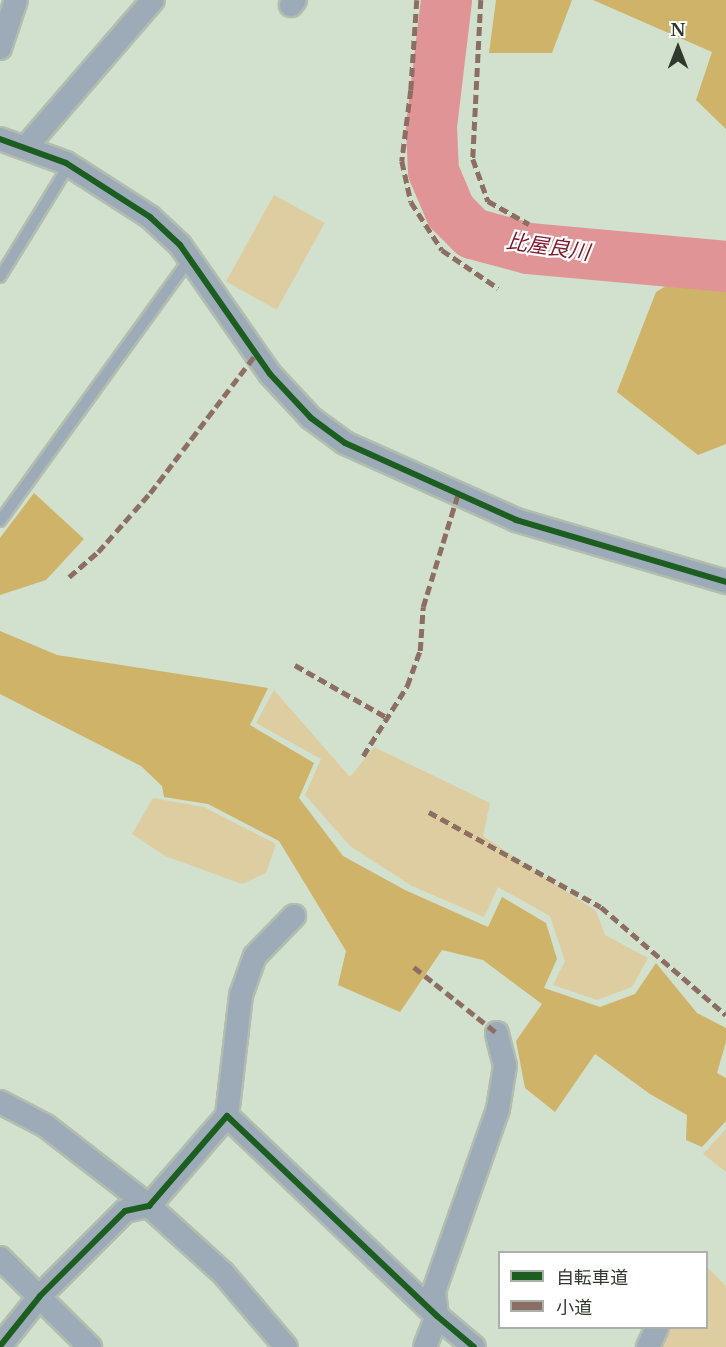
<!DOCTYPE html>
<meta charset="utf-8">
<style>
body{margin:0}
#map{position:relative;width:726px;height:1347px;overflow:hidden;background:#d2e0ce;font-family:"Libre Baskerville","Noto Sans JP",serif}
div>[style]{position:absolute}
.green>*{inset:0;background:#decda1;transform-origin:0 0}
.forest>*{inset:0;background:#cfb368}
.river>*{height:51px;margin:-25.5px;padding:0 25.5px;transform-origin:25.5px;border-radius:25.5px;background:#e09495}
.roads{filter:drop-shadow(2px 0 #b2bdaf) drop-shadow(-2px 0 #b2bdaf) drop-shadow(0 2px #b2bdaf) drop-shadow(0 -2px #b2bdaf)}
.lane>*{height:10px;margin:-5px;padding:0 5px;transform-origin:5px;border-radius:5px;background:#9daab8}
.street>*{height:22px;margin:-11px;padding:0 11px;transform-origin:11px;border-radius:11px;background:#9daab8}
.quiet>*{height:4.5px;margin-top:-2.25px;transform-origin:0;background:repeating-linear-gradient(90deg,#8d6e63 0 9px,transparent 0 13.5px)}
.cycleway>*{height:6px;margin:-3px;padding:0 3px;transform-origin:3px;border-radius:3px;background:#1b5e20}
span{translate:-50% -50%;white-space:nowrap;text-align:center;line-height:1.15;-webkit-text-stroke:4.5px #fff;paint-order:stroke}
.water-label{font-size:21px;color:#7e1729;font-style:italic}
.legend{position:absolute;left:498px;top:1251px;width:210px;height:78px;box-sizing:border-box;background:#fff;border:2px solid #acb0ab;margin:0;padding:8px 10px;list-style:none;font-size:18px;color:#303a2c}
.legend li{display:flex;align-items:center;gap:12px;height:30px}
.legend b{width:30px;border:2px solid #acb0ab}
.north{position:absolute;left:648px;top:18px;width:60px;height:60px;-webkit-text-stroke:4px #fff;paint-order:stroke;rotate:0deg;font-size:16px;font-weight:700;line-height:24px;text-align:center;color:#303a2c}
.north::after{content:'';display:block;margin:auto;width:21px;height:27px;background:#303a2c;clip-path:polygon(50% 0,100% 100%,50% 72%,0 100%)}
</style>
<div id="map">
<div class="green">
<div style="left:274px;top:195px;width:58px;height:99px;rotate:29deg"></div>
<div style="clip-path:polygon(274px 690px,350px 777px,374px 747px,490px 803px,483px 836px,596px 911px,605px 935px,648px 958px,632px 987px,597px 1000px,553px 985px,565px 961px,550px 916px,498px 887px,484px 917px,412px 886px,350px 846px,305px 795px,321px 759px,256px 723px)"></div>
<div style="clip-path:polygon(153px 798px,204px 807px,276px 844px,266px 873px,242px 884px,165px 856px,132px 834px)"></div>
<div style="clip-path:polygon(726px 1129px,726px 1172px,703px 1154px)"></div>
<div style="clip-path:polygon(707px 1267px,726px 1286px,726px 1347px,658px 1347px,668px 1328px,706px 1328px)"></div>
</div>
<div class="forest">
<div style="clip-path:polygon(496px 0,572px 0,552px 53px,489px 53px)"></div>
<div style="clip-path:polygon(593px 0,726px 0,726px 129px,696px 100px,712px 52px)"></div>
<div style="clip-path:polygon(726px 250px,726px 444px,698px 455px,617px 392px,656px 292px)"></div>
<div style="clip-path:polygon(34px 493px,84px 539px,46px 580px,0 595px,0 538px)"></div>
<div style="clip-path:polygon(0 631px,57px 655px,268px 688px,250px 725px,314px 763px,299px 798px,343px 856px,405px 890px,488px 927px,502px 897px,546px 923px,557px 959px,544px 988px,600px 1007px,635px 994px,656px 963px,697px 1013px,726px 1028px,726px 1042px,717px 1073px,726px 1078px,726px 1121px,702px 1147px,686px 1140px,687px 1115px,650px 1094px,595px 1054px,555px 1112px,525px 1088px,516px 1041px,542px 1004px,483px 960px,442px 950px,400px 1012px,338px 985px,346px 951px,279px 841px,208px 804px,164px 797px,162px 786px,141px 766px,0 694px)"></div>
</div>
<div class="river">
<div style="left:446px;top:0;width:127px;rotate:96.8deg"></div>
<div style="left:431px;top:126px;width:45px;rotate:87.5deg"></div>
<div style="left:433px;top:171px;width:43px;rotate:67deg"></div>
<div style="left:450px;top:211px;width:31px;rotate:45deg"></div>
<div style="left:472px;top:233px;width:58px;rotate:15deg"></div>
<div style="left:528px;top:248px;width:199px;rotate:5.2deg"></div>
</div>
<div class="roads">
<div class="lane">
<div style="left:0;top:277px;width:132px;rotate:-58.4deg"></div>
<div style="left:0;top:521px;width:324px;rotate:-54.1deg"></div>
</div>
<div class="street">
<div style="left:291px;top:5px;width:6px;rotate:-51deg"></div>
<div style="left:0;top:48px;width:51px;rotate:-71.6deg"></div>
<div style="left:0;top:139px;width:70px;rotate:20deg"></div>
<div style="left:66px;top:163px;width:100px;rotate:32.7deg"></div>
<div style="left:150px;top:217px;width:41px;rotate:43deg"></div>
<div style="left:180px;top:245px;width:157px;rotate:55.1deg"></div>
<div style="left:270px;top:374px;width:60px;rotate:47deg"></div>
<div style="left:311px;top:418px;width:42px;rotate:36.3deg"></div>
<div style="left:345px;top:443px;width:188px;rotate:24.2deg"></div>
<div style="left:516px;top:520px;width:219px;rotate:16.4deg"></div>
<div style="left:26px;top:147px;width:194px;rotate:-49.2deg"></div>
<div style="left:0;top:1102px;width:52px;rotate:27.6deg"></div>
<div style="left:46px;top:1126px;width:130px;rotate:37.8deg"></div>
<div style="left:149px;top:1206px;width:100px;rotate:42.2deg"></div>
<div style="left:223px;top:1273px;width:97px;rotate:49.6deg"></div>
<div style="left:227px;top:1116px;width:122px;rotate:-83.4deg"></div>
<div style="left:241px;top:995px;width:41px;rotate:-70.3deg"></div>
<div style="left:255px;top:956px;width:56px;rotate:-45.7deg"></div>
<div style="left:0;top:1258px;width:127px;rotate:44.7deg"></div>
<div style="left:0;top:1346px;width:64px;rotate:-51.3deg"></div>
<div style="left:40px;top:1296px;width:120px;rotate:-45deg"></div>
<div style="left:125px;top:1211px;width:25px;rotate:-12deg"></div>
<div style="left:149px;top:1206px;width:119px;rotate:-49.1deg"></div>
<div style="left:227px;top:1116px;width:290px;rotate:43.6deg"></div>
<div style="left:437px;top:1316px;width:48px;rotate:40deg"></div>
<div style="left:425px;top:1347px;width:33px;rotate:-69deg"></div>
<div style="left:437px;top:1316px;width:25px;rotate:-97deg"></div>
<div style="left:434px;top:1291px;width:193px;rotate:-70.6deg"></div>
<div style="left:498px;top:1109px;width:44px;rotate:-80.8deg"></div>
<div style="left:505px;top:1066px;width:34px;rotate:-104deg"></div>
<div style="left:648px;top:1347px;width:21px;rotate:-65deg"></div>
</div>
</div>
<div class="quiet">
<div style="left:417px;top:0;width:90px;rotate:93.8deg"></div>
<div style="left:411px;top:90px;width:72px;rotate:97.2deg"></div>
<div style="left:402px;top:161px;width:42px;rotate:77.6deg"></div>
<div style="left:411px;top:202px;width:57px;rotate:57.1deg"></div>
<div style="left:442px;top:250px;width:68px;rotate:34.2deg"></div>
<div style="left:481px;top:0;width:159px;rotate:92.9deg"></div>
<div style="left:473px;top:159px;width:45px;rotate:70.3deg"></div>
<div style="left:488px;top:201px;width:47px;rotate:29.3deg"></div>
<div style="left:69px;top:577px;width:38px;rotate:-41deg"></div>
<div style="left:98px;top:552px;width:79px;rotate:-48.6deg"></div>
<div style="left:150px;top:493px;width:175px;rotate:-52.7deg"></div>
<div style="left:295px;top:665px;width:107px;rotate:29.7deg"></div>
<div style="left:363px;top:756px;width:83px;rotate:-57.8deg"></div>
<div style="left:407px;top:686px;width:37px;rotate:-70deg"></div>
<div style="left:420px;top:651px;width:44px;rotate:-86.1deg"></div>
<div style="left:423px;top:607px;width:118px;rotate:-72.8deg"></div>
<div style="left:429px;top:812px;width:196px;rotate:28.9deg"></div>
<div style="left:601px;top:907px;width:165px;rotate:40.8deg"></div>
<div style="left:414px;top:967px;width:106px;rotate:38.5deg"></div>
</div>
<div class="cycleway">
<div style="left:0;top:139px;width:70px;rotate:20deg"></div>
<div style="left:66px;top:163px;width:100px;rotate:32.7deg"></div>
<div style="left:150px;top:217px;width:41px;rotate:43deg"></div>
<div style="left:180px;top:245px;width:157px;rotate:55.1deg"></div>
<div style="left:270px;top:374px;width:60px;rotate:47deg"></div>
<div style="left:311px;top:418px;width:42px;rotate:36.3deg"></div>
<div style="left:345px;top:443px;width:188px;rotate:24.2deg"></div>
<div style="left:516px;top:520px;width:219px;rotate:16.4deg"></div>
<div style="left:0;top:1346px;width:64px;rotate:-51.3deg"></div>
<div style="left:40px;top:1296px;width:120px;rotate:-45deg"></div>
<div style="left:125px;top:1211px;width:25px;rotate:-12deg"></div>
<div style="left:149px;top:1206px;width:119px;rotate:-49.1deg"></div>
<div style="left:227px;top:1116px;width:290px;rotate:43.6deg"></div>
<div style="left:437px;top:1316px;width:48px;rotate:40deg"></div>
</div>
<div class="water-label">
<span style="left:548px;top:247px;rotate:8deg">比屋良川</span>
</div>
<ul class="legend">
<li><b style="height:8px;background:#1b5e20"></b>自転車道</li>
<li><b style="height:8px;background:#8d6e63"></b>小道</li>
</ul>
<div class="north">N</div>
</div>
